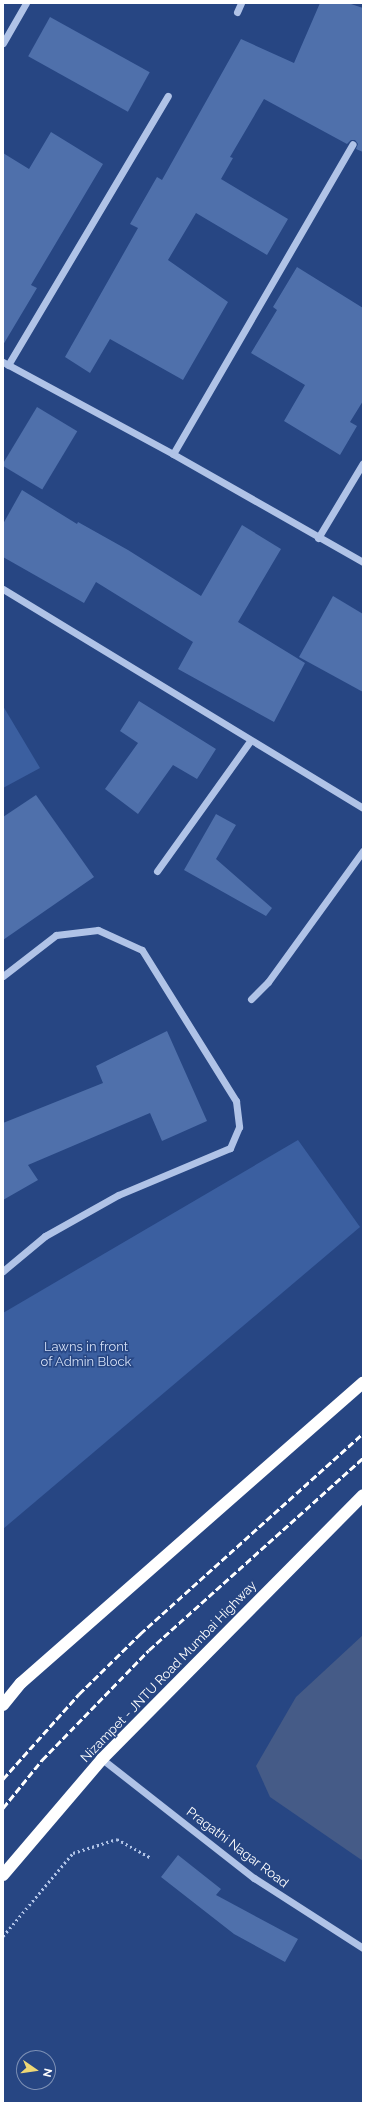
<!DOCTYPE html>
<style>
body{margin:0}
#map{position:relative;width:366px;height:2106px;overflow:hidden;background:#274683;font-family:Raleway,sans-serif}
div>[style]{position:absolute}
.green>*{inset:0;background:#3b5fa0}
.water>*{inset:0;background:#455b87}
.building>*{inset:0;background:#4f70ab;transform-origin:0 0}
.path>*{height:2.5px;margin-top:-1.25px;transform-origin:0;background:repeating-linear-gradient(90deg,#b0c3e7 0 2px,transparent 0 5px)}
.minor>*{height:7px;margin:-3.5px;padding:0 3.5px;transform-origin:3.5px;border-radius:3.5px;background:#b0c3e7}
.highway>*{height:12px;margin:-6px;padding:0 6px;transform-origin:6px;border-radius:6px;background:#fff}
.rail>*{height:3px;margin-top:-1.5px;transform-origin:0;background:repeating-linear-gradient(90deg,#fff 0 7px,transparent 0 10px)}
span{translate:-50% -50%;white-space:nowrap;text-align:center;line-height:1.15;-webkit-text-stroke:3px #274683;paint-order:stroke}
.park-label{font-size:13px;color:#d3dff6}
.street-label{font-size:13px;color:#fff}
.frame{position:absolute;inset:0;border:4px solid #fff;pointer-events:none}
.north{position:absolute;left:16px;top:2050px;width:40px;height:40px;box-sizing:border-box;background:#274683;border:1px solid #7d90b5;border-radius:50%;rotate:103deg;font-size:11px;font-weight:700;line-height:16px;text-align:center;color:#fff}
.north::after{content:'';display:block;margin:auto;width:14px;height:18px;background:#efd875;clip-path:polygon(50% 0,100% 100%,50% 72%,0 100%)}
</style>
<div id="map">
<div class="green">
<div style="clip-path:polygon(3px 706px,40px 768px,3px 788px)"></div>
<div style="clip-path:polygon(298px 1140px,360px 1227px,3px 1529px,3px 1313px)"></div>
</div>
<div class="water">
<div style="clip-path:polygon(363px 1635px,363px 1861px,270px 1797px,256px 1766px,296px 1697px)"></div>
</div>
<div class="building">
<div style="clip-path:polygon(320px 3px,348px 3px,363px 8px,363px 152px,356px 149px,358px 144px,355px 140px,351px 140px,347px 144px,264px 99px,230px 157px,233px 158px,221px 179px,288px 219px,267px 255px,196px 213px,168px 260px,228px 302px,183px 380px,110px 339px,90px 373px,65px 357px,138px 228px,130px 224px,157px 177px,162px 180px,241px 39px,294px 63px)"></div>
<div style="left:50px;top:17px;width:114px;height:45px;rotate:29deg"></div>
<div style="clip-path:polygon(51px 132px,103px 164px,31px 285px,37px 288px,3px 345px,3px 153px,29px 169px)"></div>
<div style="clip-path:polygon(297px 267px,363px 308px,363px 401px,350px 422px,357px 426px,340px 455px,284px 421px,305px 385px,251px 353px,277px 310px,273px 307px)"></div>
<div style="left:37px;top:407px;width:47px;height:68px;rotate:31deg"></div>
<div style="clip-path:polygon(22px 490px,77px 524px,78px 522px,128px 550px,201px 596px,242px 525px,281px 549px,238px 622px,305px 663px,274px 722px,178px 669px,193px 642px,96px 582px,84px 603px,3px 557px,3px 524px)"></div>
<div style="clip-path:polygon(333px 596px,363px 614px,363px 692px,299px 657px)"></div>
<div style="clip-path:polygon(139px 701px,216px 749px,197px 779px,173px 765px,138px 814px,105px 789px,138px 743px,120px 731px)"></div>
<div style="clip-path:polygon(36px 795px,94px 877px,3px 940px,3px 817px)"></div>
<div style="clip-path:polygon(216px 814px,236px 825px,216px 859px,272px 908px,266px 916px,184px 870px)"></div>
<div style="clip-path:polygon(167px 1031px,207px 1121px,162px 1141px,150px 1113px,28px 1165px,38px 1180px,3px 1200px,3px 1123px,103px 1083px,96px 1066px)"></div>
<div style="clip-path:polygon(178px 1855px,221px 1889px,216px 1895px,298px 1939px,285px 1962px,234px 1934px,161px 1877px)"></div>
</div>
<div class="path">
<div style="left:3px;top:1936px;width:109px;rotate:-49.9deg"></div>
<div style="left:73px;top:1853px;width:46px;rotate:-17.7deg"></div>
<div style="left:117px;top:1839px;width:39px;rotate:29deg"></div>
</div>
<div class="minor">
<div style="left:237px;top:12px;width:10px;rotate:-66deg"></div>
<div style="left:3px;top:43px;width:46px;rotate:-60.1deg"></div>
<div style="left:3px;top:362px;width:193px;rotate:28.4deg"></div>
<div style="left:173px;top:454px;width:219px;rotate:29.6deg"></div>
<div style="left:8px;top:365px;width:313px;rotate:-59.3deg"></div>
<div style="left:173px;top:454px;width:358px;rotate:-59.9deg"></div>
<div style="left:318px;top:538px;width:87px;rotate:-59deg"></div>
<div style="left:3px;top:589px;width:421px;rotate:31.3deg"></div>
<div style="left:157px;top:871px;width:160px;rotate:-54.4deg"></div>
<div style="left:3px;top:976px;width:67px;rotate:-37.7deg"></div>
<div style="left:56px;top:935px;width:42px;rotate:-6.8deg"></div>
<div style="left:98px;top:930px;width:48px;rotate:24.4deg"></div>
<div style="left:142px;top:950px;width:178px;rotate:58.1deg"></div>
<div style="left:236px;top:1101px;width:26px;rotate:83deg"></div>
<div style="left:239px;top:1127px;width:23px;rotate:113deg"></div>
<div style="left:230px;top:1148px;width:121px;rotate:157.2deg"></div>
<div style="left:118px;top:1195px;width:84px;rotate:150.7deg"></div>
<div style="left:45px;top:1236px;width:55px;rotate:140.2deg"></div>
<div style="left:251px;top:999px;width:24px;rotate:-45deg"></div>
<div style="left:268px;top:982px;width:162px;rotate:-54.1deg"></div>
<div style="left:102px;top:1759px;width:193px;rotate:38.1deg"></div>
<div style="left:254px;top:1878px;width:130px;rotate:32.7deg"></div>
</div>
<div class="highway">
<div style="left:3px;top:1705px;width:28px;rotate:-51deg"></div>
<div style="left:21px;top:1683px;width:455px;rotate:-41.3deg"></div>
<div style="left:3px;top:1875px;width:153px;rotate:-49.5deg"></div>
<div style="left:102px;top:1759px;width:371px;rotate:-45.3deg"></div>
</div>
<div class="rail">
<div style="left:3px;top:1779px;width:114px;rotate:-48.2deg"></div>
<div style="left:79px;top:1694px;width:86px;rotate:-44.5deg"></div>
<div style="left:140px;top:1634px;width:300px;rotate:-42deg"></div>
<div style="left:3px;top:1808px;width:62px;rotate:-50.9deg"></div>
<div style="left:42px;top:1760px;width:153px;rotate:-45.8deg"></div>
<div style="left:149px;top:1650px;width:288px;rotate:-41.9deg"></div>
</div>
<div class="park-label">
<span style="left:86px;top:1355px">Lawns in front<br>of Admin Block</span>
</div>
<div class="street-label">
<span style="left:169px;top:1672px;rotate:-46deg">Nizampet - JNTU Road Mumbai Highway</span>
<span style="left:237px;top:1848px;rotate:37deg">Pragathi Nagar Road</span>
</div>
<div class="frame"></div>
<div class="north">N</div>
</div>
